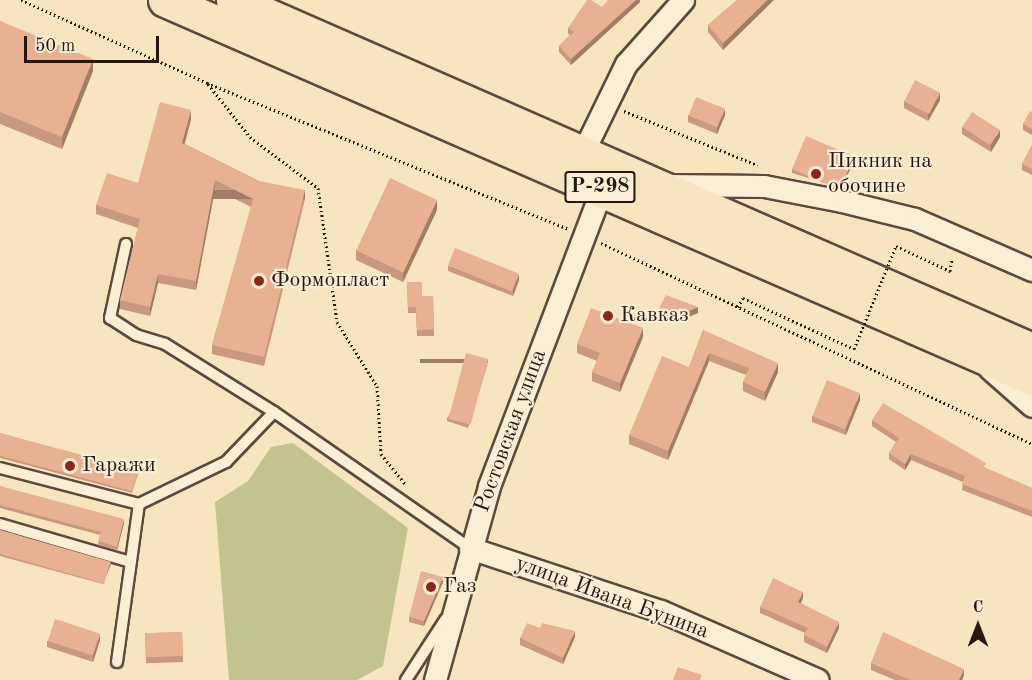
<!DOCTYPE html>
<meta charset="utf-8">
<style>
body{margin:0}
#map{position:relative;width:1032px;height:680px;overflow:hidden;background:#f7e5bf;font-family:"Old Standard TT",serif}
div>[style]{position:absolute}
.green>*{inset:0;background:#c2c38f}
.path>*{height:3px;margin-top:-1.5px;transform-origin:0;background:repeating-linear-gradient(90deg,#271712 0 1.5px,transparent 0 4.5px)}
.roads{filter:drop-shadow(2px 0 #5b4a3d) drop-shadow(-2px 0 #5b4a3d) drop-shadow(0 2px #5b4a3d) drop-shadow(0 -2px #5b4a3d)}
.lane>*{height:10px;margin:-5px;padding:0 5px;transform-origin:5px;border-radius:5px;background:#faeed5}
.street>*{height:21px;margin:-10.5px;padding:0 10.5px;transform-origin:10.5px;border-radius:10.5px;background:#faeed5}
.highway>*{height:33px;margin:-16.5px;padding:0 16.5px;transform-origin:16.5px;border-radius:16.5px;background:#f7e5bf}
.path-bridge>*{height:3px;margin-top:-1.5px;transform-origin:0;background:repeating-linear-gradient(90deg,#271712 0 1.5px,transparent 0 4.5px)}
.wall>*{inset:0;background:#c8997e;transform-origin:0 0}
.shaded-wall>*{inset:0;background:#a27d66;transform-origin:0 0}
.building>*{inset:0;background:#e8b292;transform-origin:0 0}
.dots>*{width:16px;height:16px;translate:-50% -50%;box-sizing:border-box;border:3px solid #faeed5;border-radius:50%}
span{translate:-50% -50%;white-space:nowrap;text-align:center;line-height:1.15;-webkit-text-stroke:4.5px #faeed5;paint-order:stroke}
.shield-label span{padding:2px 4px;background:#faeed5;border:2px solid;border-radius:4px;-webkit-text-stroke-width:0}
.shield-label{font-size:21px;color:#271712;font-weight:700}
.poi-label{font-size:22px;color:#271712}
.left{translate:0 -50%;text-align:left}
.street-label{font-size:22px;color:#271712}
.north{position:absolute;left:948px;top:596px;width:60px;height:60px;-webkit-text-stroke:4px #faeed5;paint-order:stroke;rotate:0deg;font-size:16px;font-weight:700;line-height:24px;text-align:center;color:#271712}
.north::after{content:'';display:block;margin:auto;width:21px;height:27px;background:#271712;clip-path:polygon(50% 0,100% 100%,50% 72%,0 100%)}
.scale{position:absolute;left:24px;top:36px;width:135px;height:27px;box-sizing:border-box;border:3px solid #271712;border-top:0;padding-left:8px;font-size:18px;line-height:21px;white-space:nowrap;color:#271712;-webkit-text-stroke:4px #faeed5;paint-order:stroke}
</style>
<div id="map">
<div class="green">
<div style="clip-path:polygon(293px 443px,408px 528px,383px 666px,357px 680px,229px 680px,215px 502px,248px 481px,271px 447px)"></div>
</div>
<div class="path">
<div style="left:21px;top:0;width:204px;rotate:24deg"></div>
<div style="left:207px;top:83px;width:389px;rotate:22deg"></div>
<div style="left:208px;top:84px;width:68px;rotate:51.6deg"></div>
<div style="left:250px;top:137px;width:85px;rotate:36.9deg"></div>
<div style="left:318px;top:188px;width:135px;rotate:81.9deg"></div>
<div style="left:337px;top:322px;width:75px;rotate:58deg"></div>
<div style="left:377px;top:386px;width:68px;rotate:86.6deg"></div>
<div style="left:381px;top:454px;width:38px;rotate:51deg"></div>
<div style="left:624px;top:111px;width:144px;rotate:22.1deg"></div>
<div style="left:601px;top:243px;width:476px;rotate:25deg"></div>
<div style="left:896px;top:246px;width:60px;rotate:24.8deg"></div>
<div style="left:950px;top:271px;width:13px;rotate:-81deg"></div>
<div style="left:738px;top:307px;width:10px;rotate:-61deg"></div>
<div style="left:743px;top:298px;width:122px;rotate:24.7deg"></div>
</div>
<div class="roads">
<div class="lane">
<div style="left:126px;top:244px;width:76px;rotate:102.2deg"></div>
<div style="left:110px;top:318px;width:31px;rotate:33deg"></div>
<div style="left:136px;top:335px;width:30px;rotate:17deg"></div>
<div style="left:165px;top:344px;width:128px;rotate:32deg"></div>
<div style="left:0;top:468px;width:144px;rotate:14.5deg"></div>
<div style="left:139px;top:504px;width:97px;rotate:-25.8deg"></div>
<div style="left:226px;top:462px;width:69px;rotate:-46.2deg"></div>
<div style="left:274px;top:412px;width:239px;rotate:34.8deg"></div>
<div style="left:0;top:524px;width:136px;rotate:16.2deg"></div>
<div style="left:117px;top:662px;width:160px;rotate:-82.1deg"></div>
<div style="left:406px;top:680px;width:72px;rotate:-57deg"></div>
</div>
<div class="street">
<div style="left:583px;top:152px;width:98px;rotate:-64deg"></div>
<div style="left:626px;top:64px;width:86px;rotate:-48.3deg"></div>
<div style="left:663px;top:185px;width:101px;rotate:0.6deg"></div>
<div style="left:764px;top:186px;width:79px;rotate:10.9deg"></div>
<div style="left:842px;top:201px;width:75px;rotate:13.9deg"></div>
<div style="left:915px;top:219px;width:128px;rotate:23.6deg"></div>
<div style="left:989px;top:368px;width:57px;rotate:41.5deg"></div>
<div style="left:470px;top:548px;width:201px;rotate:18.3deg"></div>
<div style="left:661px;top:611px;width:171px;rotate:23.7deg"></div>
<div style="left:435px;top:680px;width:201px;rotate:-74.4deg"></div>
<div style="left:489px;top:486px;width:319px;rotate:-69.2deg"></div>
</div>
<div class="highway">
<div style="left:165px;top:0;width:946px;rotate:23.56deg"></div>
<div style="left:233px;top:0;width:872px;rotate:23.66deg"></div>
</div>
</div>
<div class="path-bridge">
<div style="left:854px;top:349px;width:111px;rotate:-67.8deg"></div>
</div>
<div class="wall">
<div style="clip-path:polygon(640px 0,640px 2px,571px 65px,559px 52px,559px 46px,570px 35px,568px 34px,568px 28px,602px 7px)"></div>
<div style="clip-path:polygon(737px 0,723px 50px,708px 32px,708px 25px)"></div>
<div style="clip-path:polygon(0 21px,93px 71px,62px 149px,0 124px)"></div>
<div style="clip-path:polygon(940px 100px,928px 121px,904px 108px,904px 101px)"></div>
<div style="clip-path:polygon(1032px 112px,1032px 135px,1023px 130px,1023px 124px)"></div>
<div style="clip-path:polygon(688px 115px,725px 115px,717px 134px,688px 122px)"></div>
<div style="clip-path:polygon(191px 119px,185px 144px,259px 181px,305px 199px,264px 366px,212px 354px,212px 345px,251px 207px,215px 189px,196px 290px,158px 283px,150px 316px,120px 309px,120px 300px,138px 228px,96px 214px,96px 205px,138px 183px)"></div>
<div style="clip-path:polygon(962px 127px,1000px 137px,991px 152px,962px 134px)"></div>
<div style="clip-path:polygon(1032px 145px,1032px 175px,1022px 170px,1022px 164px)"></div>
<div style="clip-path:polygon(854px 160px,842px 188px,792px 173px,792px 169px)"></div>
<div style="clip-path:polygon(437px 210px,403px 282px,356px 260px,356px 250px)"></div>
<div style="clip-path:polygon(448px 266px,519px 280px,513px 296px,448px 271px)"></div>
<div style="clip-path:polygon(407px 282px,422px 296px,433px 296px,434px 336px,417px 336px,416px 313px,408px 313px)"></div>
<div style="clip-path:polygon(659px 308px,698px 313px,679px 321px,659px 314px)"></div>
<div style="clip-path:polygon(703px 330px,778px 372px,765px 401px,743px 391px,743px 382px,746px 375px,709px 361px,668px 460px,629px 444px,629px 435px,689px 367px)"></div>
<div style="clip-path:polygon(643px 337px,620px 392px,592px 381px,592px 372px,597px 361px,577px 353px,577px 344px)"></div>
<div style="clip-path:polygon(488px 363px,468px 428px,447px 421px,447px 418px)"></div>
<div style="clip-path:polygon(860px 400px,846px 435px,812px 422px,812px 416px)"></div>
<div style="clip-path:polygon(872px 420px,1032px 488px,1032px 517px,962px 490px,963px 482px,911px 460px,905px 470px,889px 459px,889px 453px,896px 442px,872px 426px)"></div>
<div style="clip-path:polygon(0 433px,138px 474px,132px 493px,0 458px)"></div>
<div style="clip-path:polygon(0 486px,124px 523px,117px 550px,98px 545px,100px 535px,0 508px)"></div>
<div style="clip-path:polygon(0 530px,111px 564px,103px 584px,0 556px)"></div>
<div style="clip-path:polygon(443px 582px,424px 626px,409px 622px,409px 617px)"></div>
<div style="clip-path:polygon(803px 598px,801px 603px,839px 628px,827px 653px,804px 642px,804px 635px,805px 633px,760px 613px,760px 607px)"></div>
<div style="clip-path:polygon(540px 628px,575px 637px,563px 664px,520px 645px,520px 638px)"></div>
<div style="left:182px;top:632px;width:30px;height:37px;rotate:88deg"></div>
<div style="clip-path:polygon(100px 640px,93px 662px,47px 647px,47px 641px)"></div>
<div style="clip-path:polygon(871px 663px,964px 675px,962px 680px,895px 680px,871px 670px)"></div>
</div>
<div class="shaded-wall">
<div style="clip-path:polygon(636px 0,640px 0,640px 2px,571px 65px,571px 59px)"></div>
<div style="clip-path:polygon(767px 0,774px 0,723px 50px,723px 43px)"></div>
<div style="clip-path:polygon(93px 59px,93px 71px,62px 149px,62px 137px)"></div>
<div style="clip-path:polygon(940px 93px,940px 100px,928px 121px,928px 114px)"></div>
<div style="clip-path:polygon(725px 109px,725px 115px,717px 134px,717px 127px)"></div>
<div style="clip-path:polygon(191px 110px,191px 119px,182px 152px,182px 143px)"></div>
<div style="clip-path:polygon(1000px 130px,1000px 137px,991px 152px,991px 145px)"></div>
<div style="clip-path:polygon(854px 156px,854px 160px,842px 188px,842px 185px)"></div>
<div style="clip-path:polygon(215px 180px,215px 189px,196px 290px,196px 281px)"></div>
<div style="left:305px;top:190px;width:9px;height:172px;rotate:90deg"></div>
<div style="clip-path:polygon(437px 200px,437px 210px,403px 282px,403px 272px)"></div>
<div style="clip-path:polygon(158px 274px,158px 283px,150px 316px,150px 307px)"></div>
<div style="clip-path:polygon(519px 274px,519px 280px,513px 296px,513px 290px)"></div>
<div style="clip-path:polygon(698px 307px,698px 313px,679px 321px,679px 315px)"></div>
<div style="clip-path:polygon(643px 328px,643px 337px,620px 392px,620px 383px)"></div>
<div style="clip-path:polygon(709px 353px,709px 361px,668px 460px,668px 451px)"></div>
<div style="left:488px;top:359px;width:4px;height:68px;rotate:90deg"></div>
<div style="clip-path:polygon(778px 363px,778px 372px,765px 401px,765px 392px)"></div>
<div style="clip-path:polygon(860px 393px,860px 400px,846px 435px,846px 429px)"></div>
<div style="clip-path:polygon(911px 454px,911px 460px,905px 470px,905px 464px)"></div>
<div style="clip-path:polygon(124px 519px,124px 523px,117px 550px,117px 547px)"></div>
<div style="clip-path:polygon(111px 561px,111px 564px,103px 584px,103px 581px)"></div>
<div style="clip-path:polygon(443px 577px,443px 582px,424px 626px,424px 621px)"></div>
<div style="clip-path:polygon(803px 592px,803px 598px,798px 609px,798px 602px)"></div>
<div style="clip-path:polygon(839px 622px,839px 628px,827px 653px,827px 647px)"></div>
<div style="clip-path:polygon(575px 631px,575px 637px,563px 664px,563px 658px)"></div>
<div style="clip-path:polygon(100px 634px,100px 640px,93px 662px,93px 656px)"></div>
<div style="clip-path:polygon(964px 669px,964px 675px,962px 680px,959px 680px)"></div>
</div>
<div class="building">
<div style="clip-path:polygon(587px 0,591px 0,602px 7px,608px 0,636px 0,571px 59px,559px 46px,574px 32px,568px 28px)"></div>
<div style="clip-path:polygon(737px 0,767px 0,723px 43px,708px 25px)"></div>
<div style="clip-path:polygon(0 21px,93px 59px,62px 137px,0 112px)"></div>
<div style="left:915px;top:80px;width:28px;height:24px;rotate:27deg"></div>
<div style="left:696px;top:97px;width:31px;height:20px;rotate:22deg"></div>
<div style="clip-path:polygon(160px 102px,191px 110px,182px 143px,259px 181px,305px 190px,264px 357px,212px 345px,253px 199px,215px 180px,196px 281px,158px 274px,150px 307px,120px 300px,140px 219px,96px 205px,107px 173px,138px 183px)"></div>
<div style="clip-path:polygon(1030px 111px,1032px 112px,1032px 129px,1023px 124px)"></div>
<div style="left:972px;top:112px;width:33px;height:18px;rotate:33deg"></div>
<div style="left:806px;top:136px;width:52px;height:36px;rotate:23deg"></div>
<div style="clip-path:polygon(1032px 145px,1032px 169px,1022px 164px)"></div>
<div style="left:390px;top:178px;width:52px;height:80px;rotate:25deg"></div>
<div style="left:455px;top:248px;width:69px;height:19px;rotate:22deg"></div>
<div style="clip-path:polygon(407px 282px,422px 282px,422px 296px,433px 296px,434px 329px,417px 330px,416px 307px,408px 307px)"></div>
<div style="clip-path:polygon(666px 295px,698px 307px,679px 315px,659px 308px)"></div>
<div style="clip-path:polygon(591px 308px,643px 328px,620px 383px,592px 372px,600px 353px,577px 344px)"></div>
<div style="clip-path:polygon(703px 330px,778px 363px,765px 392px,743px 382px,749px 368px,709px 353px,668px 451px,629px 435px,662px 356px,689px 367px)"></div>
<div style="left:466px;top:353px;width:23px;height:68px;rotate:15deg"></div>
<div style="left:827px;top:380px;width:35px;height:39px;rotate:22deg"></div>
<div style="clip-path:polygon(883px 403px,986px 463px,984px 467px,1032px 488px,1032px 511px,962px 484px,965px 476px,911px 454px,905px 464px,889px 453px,899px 438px,872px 420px)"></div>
<div style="left:0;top:433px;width:143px;height:22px;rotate:15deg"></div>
<div style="clip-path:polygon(0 486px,124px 519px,117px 547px,98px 541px,101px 532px,0 505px)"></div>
<div style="left:0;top:530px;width:115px;height:23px;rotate:16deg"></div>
<div style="clip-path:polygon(421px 571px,443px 577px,424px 621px,409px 617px)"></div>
<div style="clip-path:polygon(773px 578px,803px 592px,798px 602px,839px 622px,827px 647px,804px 635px,808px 628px,760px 607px)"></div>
<div style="left:55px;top:619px;width:47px;height:23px;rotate:18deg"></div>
<div style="clip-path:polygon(527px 623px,540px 628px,542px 623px,575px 631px,563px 658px,520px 638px)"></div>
<div style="left:182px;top:632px;width:24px;height:37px;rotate:88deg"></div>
<div style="clip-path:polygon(883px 632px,964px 669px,959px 680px,910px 680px,871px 663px)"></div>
<div style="clip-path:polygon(678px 667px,702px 675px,700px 680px,673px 680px)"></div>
</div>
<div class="dots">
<div style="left:816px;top:174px;background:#8f2418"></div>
<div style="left:259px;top:281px;background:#8f2418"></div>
<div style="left:608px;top:316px;background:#8f2418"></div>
<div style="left:70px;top:466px;background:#8f2418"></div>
<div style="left:431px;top:587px;background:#8f2418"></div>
</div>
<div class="shield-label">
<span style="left:600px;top:187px">Р-298</span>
</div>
<div class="poi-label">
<span class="left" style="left:828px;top:174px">Пикник на<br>обочине</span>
<span class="left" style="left:271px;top:281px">Формопласт</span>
<span class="left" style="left:620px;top:316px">Кавказ</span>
<span class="left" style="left:82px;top:466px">Гаражи</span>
<span class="left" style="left:443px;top:587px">Газ</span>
</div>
<div class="street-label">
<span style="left:511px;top:431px;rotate:-70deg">Ростовская улица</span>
<span style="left:612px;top:598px;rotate:20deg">улица Ивана Бунина</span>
</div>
<div class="north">С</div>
<div class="scale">50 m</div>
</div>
